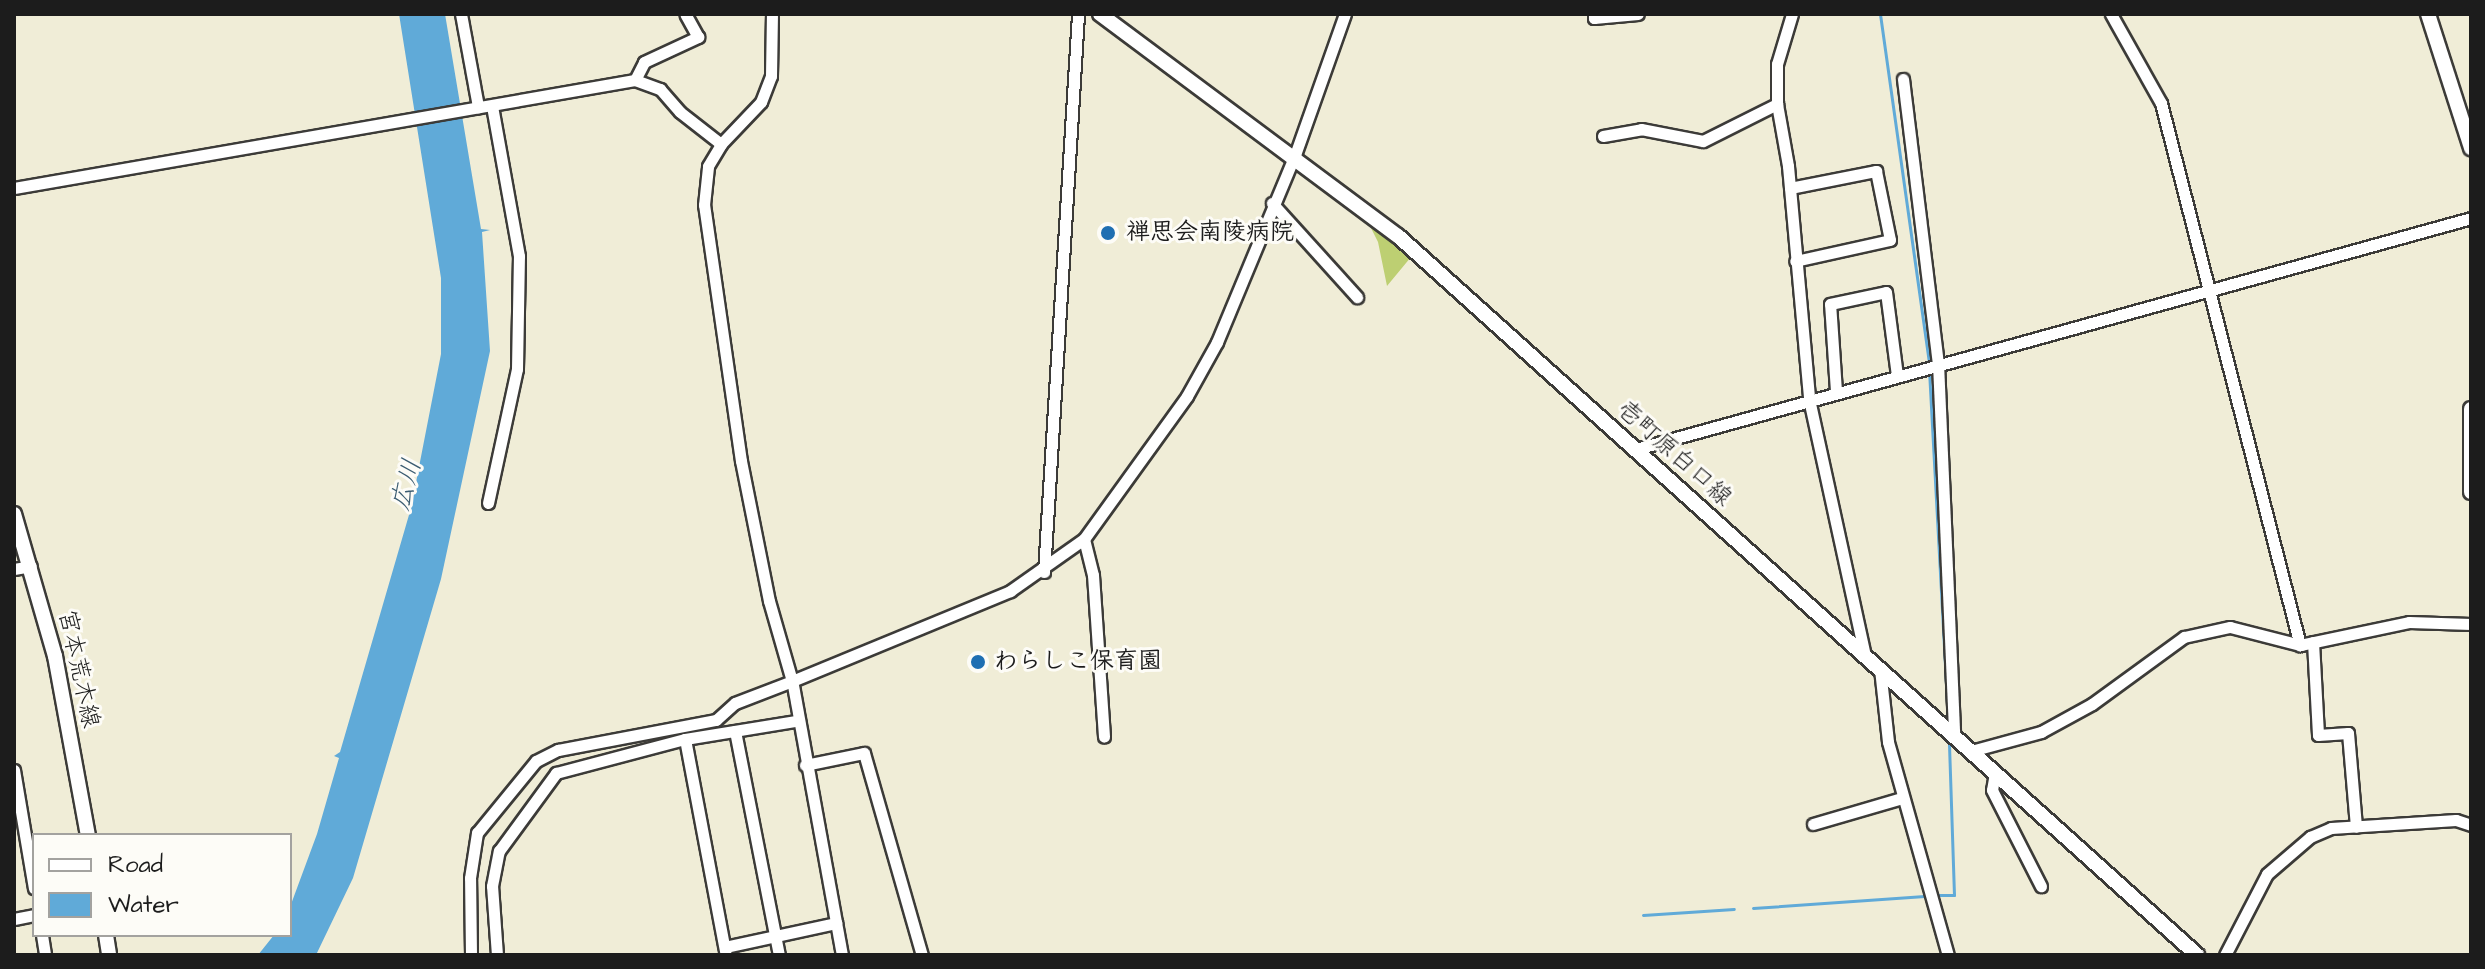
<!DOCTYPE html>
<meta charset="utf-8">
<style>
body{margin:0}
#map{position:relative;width:2485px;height:969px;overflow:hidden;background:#f0edd7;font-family:"Architects Daughter","Klee One",sans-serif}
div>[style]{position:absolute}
.green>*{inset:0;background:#bdcf72}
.water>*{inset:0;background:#60aad8}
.stream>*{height:3px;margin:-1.5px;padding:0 1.5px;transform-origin:1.5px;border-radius:1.5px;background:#60aad8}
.roads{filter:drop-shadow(2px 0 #3c3b38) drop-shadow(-2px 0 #3c3b38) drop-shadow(0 2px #3c3b38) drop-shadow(0 -2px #3c3b38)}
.minor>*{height:11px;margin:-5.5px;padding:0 5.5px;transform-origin:5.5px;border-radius:5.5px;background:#fff}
.major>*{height:14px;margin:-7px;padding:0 7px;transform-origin:7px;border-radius:7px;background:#fff}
.dots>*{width:22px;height:22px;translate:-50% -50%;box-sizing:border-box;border:4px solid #fdfcf7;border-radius:50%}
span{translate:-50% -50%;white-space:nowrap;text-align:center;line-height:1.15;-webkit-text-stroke:6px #fdfcf7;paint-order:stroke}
.poi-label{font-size:24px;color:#1c1c1c;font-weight:700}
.left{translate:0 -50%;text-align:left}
.street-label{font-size:24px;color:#1c1c1c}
.water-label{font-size:26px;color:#3b5c71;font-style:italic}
.frame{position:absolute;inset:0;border:16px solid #1c1c1c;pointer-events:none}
.legend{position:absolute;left:32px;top:833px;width:260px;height:104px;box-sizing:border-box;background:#fdfcf7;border:2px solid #a3a29f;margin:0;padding:10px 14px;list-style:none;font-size:24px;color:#1c1c1c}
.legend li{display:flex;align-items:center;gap:16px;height:40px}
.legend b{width:40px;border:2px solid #a3a29f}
</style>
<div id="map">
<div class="green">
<div style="clip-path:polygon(1368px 222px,1411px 257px,1387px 286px,1378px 242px)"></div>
</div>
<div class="water">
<div style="clip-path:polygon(399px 14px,445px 14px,481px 229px,490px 230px,482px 232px,490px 351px,441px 579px,353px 878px,316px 955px,258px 955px,274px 935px,290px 935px,290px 907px,317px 834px,339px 758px,334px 756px,340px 752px,411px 508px,441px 354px,441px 278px)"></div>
</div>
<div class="stream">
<div style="left:1880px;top:14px;width:352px;rotate:82deg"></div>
<div style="left:1929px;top:370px;width:353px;rotate:86.9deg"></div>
<div style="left:1939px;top:895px;width:15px"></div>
<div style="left:1954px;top:895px;width:154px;rotate:-91.9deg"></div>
<div style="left:1753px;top:908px;width:172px;rotate:-4deg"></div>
<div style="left:1643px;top:915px;width:91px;rotate:-3.8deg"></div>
</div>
<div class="roads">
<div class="minor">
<div style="left:461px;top:14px;width:95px;rotate:79.6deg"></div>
<div style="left:1594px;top:14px;width:4px;rotate:90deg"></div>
<div style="left:1594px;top:18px;width:44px;rotate:-5.2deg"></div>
<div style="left:1792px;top:14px;width:52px;rotate:106.7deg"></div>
<div style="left:1777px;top:64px;width:40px;rotate:90deg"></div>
<div style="left:1777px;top:104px;width:63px;rotate:79.9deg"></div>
<div style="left:1788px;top:166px;width:234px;rotate:84.8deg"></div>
<div style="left:1809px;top:399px;width:262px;rotate:77.7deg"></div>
<div style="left:2111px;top:14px;width:102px;rotate:60.7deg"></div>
<div style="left:2161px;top:103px;width:560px;rotate:75.62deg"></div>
<div style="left:1903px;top:79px;width:286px;rotate:83deg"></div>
<div style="left:1938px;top:363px;width:372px;rotate:87.5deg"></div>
<div style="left:635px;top:80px;width:20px;rotate:-63deg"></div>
<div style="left:644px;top:62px;width:60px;rotate:-24.8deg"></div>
<div style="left:698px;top:37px;width:26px;rotate:-119deg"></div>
<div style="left:1603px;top:136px;width:39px;rotate:-10deg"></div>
<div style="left:1641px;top:129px;width:63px;rotate:11deg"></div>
<div style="left:1703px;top:141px;width:83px;rotate:-26.6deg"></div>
<div style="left:14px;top:188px;width:630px;rotate:-9.87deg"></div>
<div style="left:635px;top:80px;width:27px;rotate:20deg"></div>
<div style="left:660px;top:89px;width:30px;rotate:49deg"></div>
<div style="left:680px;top:112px;width:52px;rotate:38deg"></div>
<div style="left:1790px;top:188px;width:88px;rotate:-11.2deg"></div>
<div style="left:1876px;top:171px;width:70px;rotate:78.5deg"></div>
<div style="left:1890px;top:240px;width:97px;rotate:167.5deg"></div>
<div style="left:1272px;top:203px;width:127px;rotate:47.9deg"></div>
<div style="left:1836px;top:391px;width:87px;rotate:-93.9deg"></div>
<div style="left:1830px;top:304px;width:57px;rotate:-12.1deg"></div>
<div style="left:1886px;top:292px;width:84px;rotate:82.5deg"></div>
<div style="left:1636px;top:449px;width:866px;rotate:-15.46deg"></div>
<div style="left:488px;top:503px;width:137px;rotate:-77.8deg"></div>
<div style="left:517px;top:369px;width:113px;rotate:-89deg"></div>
<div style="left:519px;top:256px;width:152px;rotate:-100.2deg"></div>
<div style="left:1084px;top:539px;width:37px;rotate:76deg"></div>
<div style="left:1093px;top:575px;width:162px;rotate:86.1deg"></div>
<div style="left:14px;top:569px;width:17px;rotate:-10deg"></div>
<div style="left:1044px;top:572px;width:559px;rotate:-86.51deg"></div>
<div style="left:2313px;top:642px;width:93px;rotate:86.9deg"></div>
<div style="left:2318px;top:735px;width:30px;rotate:-4deg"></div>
<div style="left:2348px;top:733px;width:94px;rotate:85.1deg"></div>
<div style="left:1880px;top:669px;width:73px;rotate:83.7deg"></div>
<div style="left:1888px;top:742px;width:221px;rotate:74.3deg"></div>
<div style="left:735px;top:731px;width:228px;rotate:78.9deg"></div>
<div style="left:685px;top:739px;width:220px;rotate:79.3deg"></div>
<div style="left:1971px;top:751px;width:73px;rotate:-15.2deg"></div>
<div style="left:2041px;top:732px;width:58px;rotate:-28.8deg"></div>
<div style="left:2092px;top:704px;width:114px;rotate:-36.1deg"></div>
<div style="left:2184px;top:637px;width:47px;rotate:-12.3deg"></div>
<div style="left:2230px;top:627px;width:72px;rotate:14.4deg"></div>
<div style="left:2300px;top:645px;width:111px;rotate:-11.9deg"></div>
<div style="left:2409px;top:622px;width:62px;rotate:1.8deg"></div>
<div style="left:805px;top:765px;width:60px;rotate:-11.5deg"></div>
<div style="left:864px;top:753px;width:210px;rotate:74deg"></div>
<div style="left:14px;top:770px;width:120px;rotate:80.4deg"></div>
<div style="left:1995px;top:773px;width:17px;rotate:100deg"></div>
<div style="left:1992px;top:790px;width:108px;rotate:63deg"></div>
<div style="left:1813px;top:824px;width:93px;rotate:-16.3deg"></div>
<div style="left:14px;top:919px;width:20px;rotate:-11deg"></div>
<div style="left:42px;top:935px;width:20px;rotate:81deg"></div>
<div style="left:725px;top:947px;width:114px;rotate:-12.2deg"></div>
<div style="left:471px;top:955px;width:77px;rotate:-90.7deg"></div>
<div style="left:470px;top:878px;width:46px;rotate:-81.2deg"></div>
<div style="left:477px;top:833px;width:93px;rotate:-50.7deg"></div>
<div style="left:536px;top:761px;width:25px;rotate:-27deg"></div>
<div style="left:558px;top:750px;width:161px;rotate:-10.8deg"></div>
<div style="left:716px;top:720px;width:25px;rotate:-42deg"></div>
<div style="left:735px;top:703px;width:61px;rotate:-21.1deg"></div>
<div style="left:792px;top:681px;width:83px;rotate:-106deg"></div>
<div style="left:769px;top:601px;width:143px;rotate:-101.3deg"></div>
<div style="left:741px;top:461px;width:259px;rotate:-98.2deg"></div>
<div style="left:704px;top:205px;width:39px;rotate:-84deg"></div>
<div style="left:708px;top:166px;width:26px;rotate:-59deg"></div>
<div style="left:721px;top:144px;width:58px;rotate:-46.4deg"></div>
<div style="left:761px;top:102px;width:28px;rotate:-69deg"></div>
<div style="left:771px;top:76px;width:62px;rotate:-89.1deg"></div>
<div style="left:497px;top:955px;width:69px;rotate:-94.1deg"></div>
<div style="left:492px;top:886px;width:36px;rotate:-79deg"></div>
<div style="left:499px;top:851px;width:97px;rotate:-53.8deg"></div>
<div style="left:556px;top:773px;width:133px;rotate:-14.8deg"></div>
<div style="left:685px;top:739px;width:111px;rotate:-9.3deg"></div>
<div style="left:842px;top:955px;width:279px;rotate:-100.3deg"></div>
<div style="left:792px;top:681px;width:236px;rotate:-22.4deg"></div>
<div style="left:1010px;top:591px;width:90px;rotate:-35.1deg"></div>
<div style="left:1084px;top:539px;width:176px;rotate:-54.2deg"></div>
<div style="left:1187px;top:396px;width:62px;rotate:-60.9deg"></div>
<div style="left:1217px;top:342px;width:203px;rotate:-67.4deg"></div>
<div style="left:1295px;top:155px;width:150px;rotate:-70.5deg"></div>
<div style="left:2225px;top:955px;width:91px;rotate:-62.6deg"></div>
<div style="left:2267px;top:874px;width:57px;rotate:-40.7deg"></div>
<div style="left:2310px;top:837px;width:23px;rotate:-23deg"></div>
<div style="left:2331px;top:828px;width:125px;rotate:-3.7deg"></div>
<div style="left:2456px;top:820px;width:16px;rotate:18deg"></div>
</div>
<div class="major">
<div style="left:1100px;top:14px;width:372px;rotate:36.7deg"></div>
<div style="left:1398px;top:236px;width:1075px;rotate:41.98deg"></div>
<div style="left:2428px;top:14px;width:141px;rotate:72.2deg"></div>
<div style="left:2471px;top:409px;width:83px;rotate:90deg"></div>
<div style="left:14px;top:514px;width:148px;rotate:73.9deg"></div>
<div style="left:55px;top:656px;width:182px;rotate:79.6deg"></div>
<div style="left:106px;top:935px;width:20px;rotate:81deg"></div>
</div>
</div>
<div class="dots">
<div style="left:1108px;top:233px;background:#1f6fb2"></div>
<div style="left:978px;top:662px;background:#1f6fb2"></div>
</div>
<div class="poi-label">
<span class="left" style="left:1126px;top:233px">禅思会南陵病院</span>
<span class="left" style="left:994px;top:662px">わらしこ保育園</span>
</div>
<div class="street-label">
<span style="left:1674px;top:454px;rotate:42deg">壱町原白口線</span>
<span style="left:78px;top:669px;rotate:78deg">宮本荒木線</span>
</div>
<div class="water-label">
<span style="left:407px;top:485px;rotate:-75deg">広川</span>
</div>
<div class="frame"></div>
<ul class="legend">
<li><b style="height:10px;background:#fff"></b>Road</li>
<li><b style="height:22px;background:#60aad8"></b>Water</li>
</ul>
</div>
